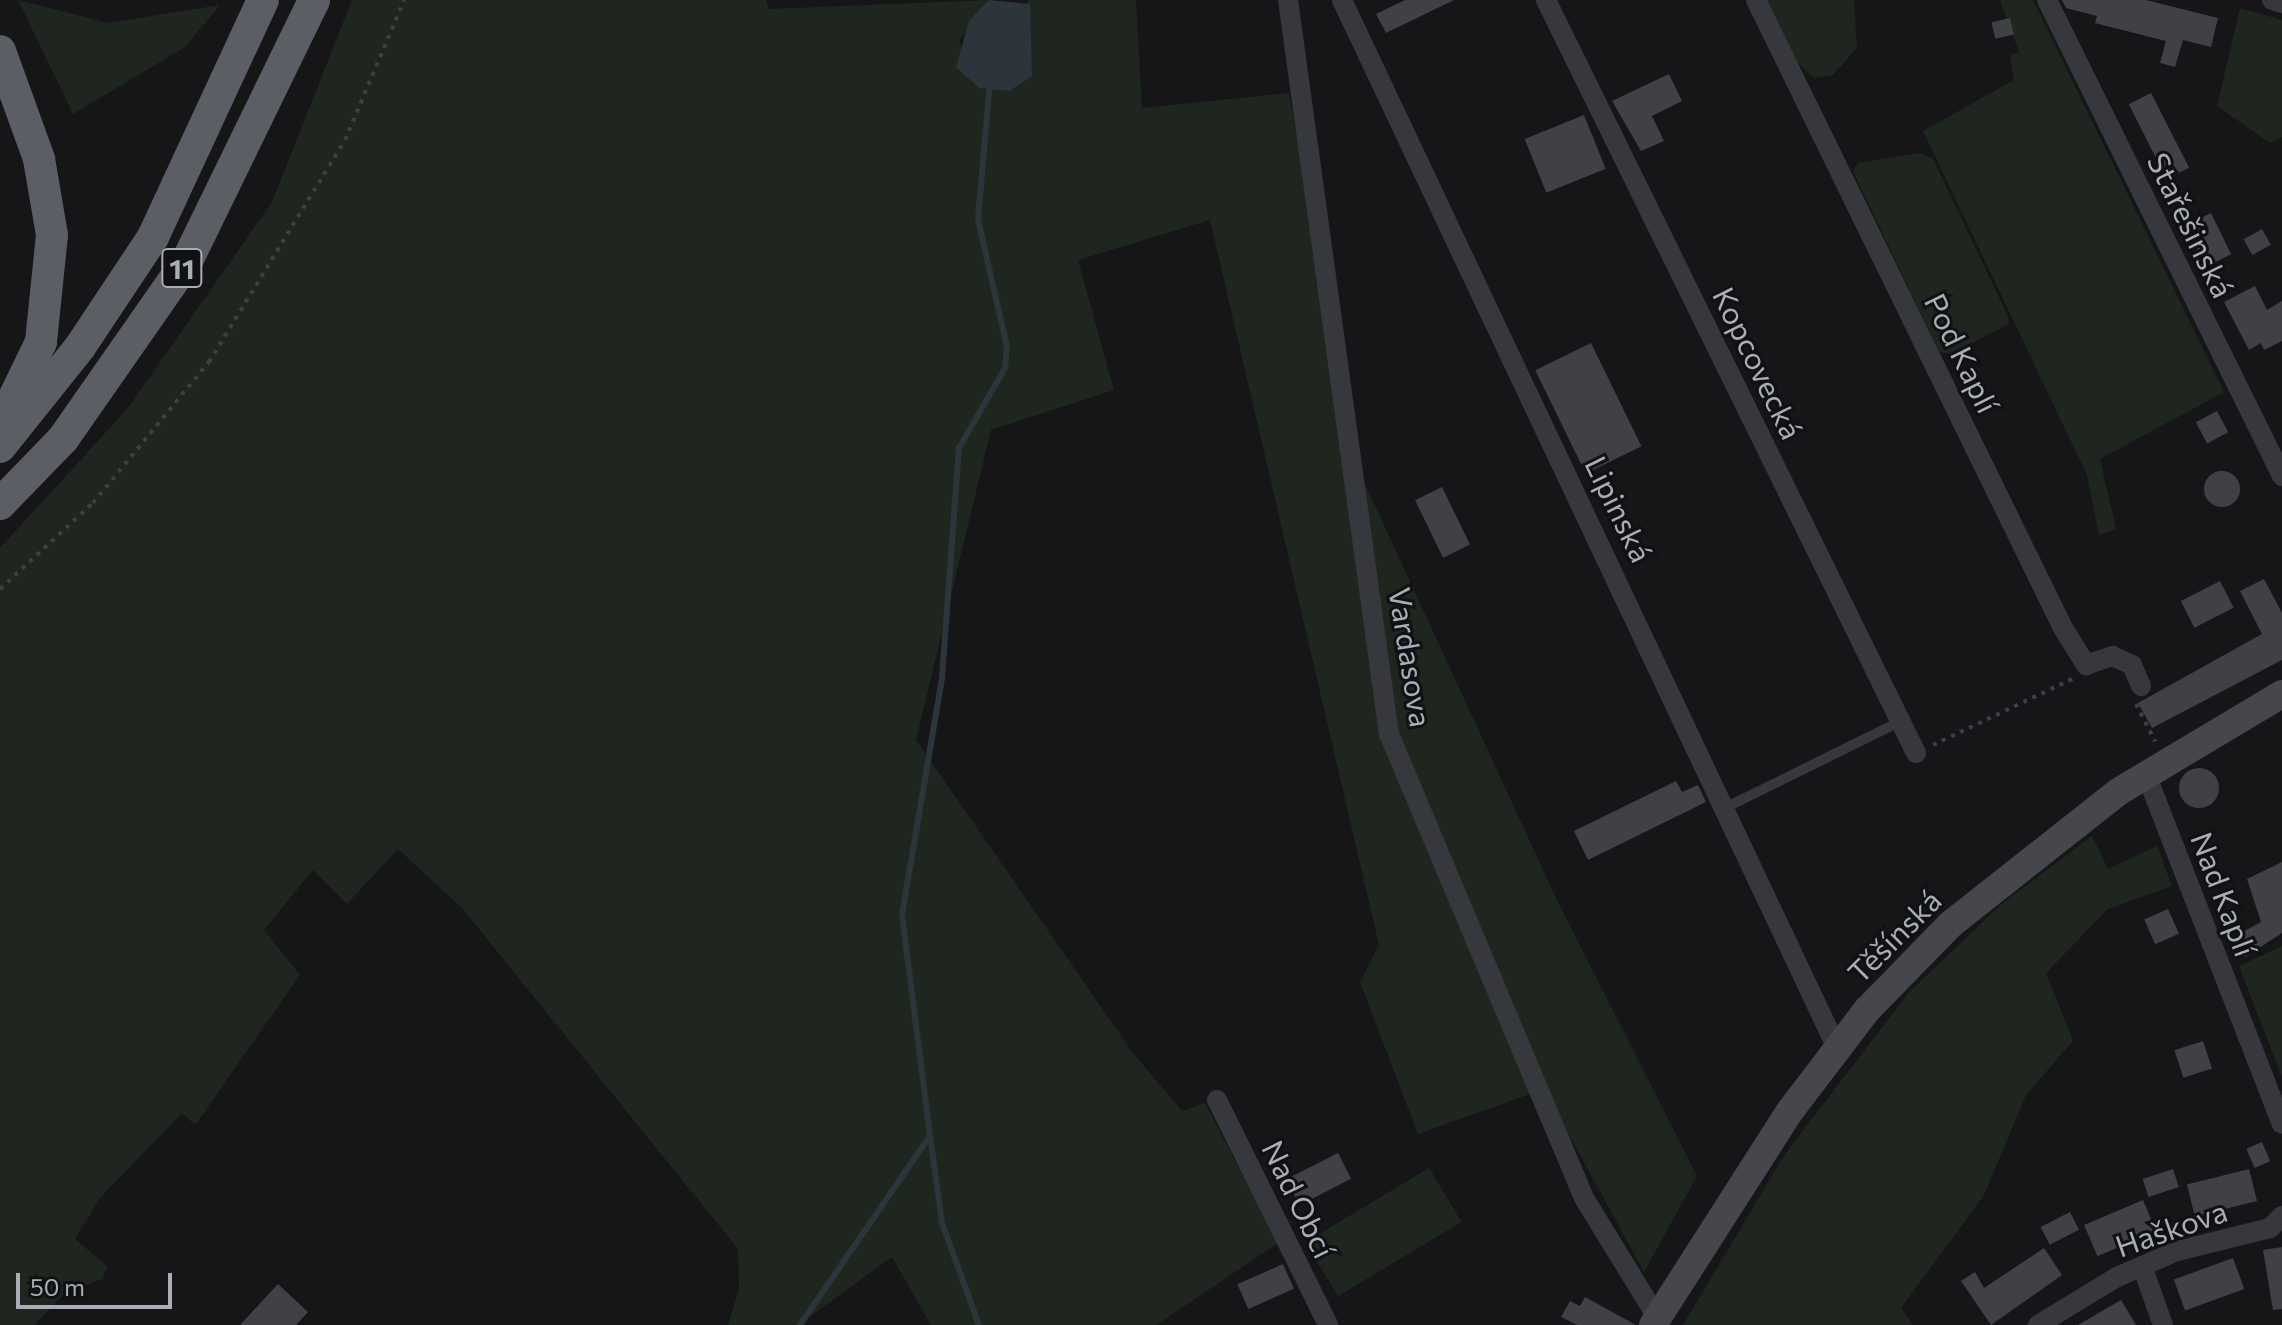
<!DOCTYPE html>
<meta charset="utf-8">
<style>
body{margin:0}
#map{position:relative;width:2282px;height:1325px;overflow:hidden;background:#161618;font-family:Commissioner,sans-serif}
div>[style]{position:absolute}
.green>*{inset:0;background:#1e261f;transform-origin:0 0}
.water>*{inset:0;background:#2c353c}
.stream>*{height:6px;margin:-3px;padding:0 3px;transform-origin:3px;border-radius:3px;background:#2c353c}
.building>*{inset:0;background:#404145;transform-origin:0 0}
.round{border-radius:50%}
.path>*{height:4px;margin-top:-2px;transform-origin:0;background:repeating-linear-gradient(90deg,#3d3f44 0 4px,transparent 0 10px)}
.service>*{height:10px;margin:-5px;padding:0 5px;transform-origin:5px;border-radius:5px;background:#37383d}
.minor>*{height:20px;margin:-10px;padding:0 10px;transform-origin:10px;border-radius:10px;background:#37383d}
.secondary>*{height:28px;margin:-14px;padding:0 14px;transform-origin:14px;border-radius:14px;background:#45474d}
.trunk>*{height:32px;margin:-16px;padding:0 16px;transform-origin:16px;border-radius:16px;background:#5b5e65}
span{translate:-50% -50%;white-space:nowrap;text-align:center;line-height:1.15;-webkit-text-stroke:6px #111113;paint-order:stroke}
.shield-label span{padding:2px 6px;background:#111113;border:2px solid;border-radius:6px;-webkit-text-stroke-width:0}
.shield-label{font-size:28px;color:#a8adb8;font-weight:700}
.street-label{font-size:30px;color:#a8adb8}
.scale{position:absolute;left:16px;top:1273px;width:156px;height:36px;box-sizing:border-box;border:4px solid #a8adb8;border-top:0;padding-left:10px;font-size:24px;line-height:28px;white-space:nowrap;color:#a8adb8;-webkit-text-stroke:6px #111113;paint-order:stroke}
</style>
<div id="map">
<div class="green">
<div style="clip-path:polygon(18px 0,108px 23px,220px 5px,185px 47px,73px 114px)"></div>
<div style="clip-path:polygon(352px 0,766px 0,769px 9px,989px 0,959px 41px,979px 88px,1009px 91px,1028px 0,1136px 0,1142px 108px,1289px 93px,1353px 458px,1556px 898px,1697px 1176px,1644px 1272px,1544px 1089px,1418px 1134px,1360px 982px,1379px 945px,1210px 220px,1078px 260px,1114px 390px,991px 430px,916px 740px,1133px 1053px,1182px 1111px,1205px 1103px,1278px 1243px,1156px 1325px,931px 1325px,892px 1257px,798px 1325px,728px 1325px,739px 1289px,738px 1249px,462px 908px,398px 849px,347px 904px,313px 870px,264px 930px,300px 975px,201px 1117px,195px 1125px,182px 1113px,100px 1198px,75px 1239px,108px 1267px,102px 1279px,65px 1293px,34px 1325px,0 1325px,0 548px,128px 408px,272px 202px)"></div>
<div style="clip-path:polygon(1766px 0,1854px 0,1857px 48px,1833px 75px,1814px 78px,1795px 60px)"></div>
<div style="clip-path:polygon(2000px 0,2033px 0,2224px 392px,2100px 459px,2116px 529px,2099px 535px,2087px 475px,1923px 131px,2014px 80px,2010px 55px,2019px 52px)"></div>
<div style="clip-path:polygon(2240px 8px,2282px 20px,2282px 137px,2270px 143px,2217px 106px)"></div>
<div style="clip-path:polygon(1920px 153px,1933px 159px,2008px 316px,2009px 324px,1950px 354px,1939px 352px,1853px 171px,1858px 163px)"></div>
<div style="clip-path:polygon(2092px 836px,2108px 869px,2157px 846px,2172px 886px,2108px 909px,2046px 973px,2073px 1041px,2026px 1095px,1984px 1195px,1901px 1308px,1913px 1325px,1683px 1325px,1785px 1154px,1910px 991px,2003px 903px)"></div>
<div style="clip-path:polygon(2282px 946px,2282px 1077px,2239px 966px)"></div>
<div style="left:1429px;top:1168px;width:63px;height:144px;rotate:59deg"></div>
</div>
<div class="water">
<div style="clip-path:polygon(989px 0,1030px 4px,1032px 76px,1009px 91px,979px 88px,956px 67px,969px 21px)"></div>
</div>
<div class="stream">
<div style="left:930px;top:1136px;width:88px;rotate:82.1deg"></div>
<div style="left:942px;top:1223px;width:109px;rotate:70.1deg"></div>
<div style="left:800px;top:1325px;width:229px;rotate:-55.5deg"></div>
<div style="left:930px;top:1136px;width:223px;rotate:-97.2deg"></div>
<div style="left:902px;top:915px;width:240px;rotate:-80.4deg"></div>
<div style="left:942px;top:678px;width:231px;rotate:-85.8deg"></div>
<div style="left:959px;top:448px;width:92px;rotate:-60.1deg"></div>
<div style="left:1005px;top:368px;width:21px;rotate:-85deg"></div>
<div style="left:1007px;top:347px;width:131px;rotate:-102.8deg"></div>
<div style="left:978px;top:219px;width:138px;rotate:-85deg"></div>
</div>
<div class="building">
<div style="clip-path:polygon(1405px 0,1454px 0,1386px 33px,1376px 14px)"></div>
<div style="clip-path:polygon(2062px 0,2146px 0,2218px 18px,2211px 47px,2183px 40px,2175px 67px,2160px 63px,2166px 41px,2095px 23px,2097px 16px,2066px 8px)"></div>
<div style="left:2010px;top:18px;width:17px;height:19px;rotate:77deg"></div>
<div style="clip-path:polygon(1669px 74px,1682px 101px,1652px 116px,1664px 141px,1641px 151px,1612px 101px)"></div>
<div style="left:2151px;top:93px;width:84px;height:25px;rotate:63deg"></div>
<div style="left:1584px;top:115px;width:58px;height:64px;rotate:68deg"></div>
<div style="left:2211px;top:213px;width:46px;height:28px;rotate:64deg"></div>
<div style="left:2262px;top:229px;width:18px;height:21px;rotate:61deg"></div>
<div style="clip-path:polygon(2255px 286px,2267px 310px,2282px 301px,2282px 341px,2264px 350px,2261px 343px,2249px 350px,2224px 302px)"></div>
<div style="left:1591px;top:343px;width:115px;height:62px;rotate:64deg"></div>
<div style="left:2217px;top:411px;width:24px;height:24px;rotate:62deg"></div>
<div class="round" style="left:2204px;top:471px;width:36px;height:36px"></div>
<div style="left:1442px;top:487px;width:64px;height:30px;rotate:64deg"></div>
<div style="clip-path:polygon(2264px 579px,2282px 613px,2282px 660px,2152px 728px,2138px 703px,2262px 634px,2240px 591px)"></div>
<div style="left:2220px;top:581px;width:30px;height:44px;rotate:63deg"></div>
<div class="round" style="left:2179px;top:768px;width:40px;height:40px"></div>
<div style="clip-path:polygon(1676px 781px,1682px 792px,1698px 785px,1706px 802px,1588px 860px,1574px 831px)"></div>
<div style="clip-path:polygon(2282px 862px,2282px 933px,2245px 957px,2232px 938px,2261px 922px,2247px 879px)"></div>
<div style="left:2168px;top:909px;width:27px;height:26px;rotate:66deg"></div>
<div style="left:2203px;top:1041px;width:29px;height:30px;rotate:72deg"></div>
<div style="left:2262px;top:1142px;width:21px;height:17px;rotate:67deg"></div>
<div style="left:1338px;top:1153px;width:29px;height:58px;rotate:63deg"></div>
<div style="left:2173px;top:1169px;width:19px;height:32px;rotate:72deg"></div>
<div style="left:2249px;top:1169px;width:33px;height:64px;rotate:76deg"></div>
<div style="left:2143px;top:1200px;width:34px;height:64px;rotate:67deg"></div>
<div style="left:2070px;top:1212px;width:20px;height:33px;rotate:63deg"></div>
<div style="clip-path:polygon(2282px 1247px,2282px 1309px,2273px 1310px,2263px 1250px)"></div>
<div style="clip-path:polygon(2044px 1248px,2062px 1275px,1991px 1325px,1961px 1281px,1975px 1272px,1984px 1288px)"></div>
<div style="left:2233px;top:1258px;width:33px;height:63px;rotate:70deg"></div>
<div style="left:1283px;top:1264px;width:27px;height:50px;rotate:66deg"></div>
<div style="clip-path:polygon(278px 1284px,308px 1312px,296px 1325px,240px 1325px)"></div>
<div style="clip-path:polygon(1585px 1297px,1636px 1325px,1577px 1325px,1561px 1317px,1570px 1301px,1580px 1306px)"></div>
<div style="clip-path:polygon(2121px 1300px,2136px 1325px,2078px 1325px)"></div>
</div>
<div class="path">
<div style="left:0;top:589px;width:127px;rotate:-42.8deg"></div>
<div style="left:93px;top:503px;width:183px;rotate:-50.6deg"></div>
<div style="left:209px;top:362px;width:260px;rotate:-58.5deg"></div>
<div style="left:345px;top:140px;width:152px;rotate:-67.1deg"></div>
<div style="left:2136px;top:704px;width:42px;rotate:62.8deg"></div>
<div style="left:1933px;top:745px;width:156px;rotate:-25.4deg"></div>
</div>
<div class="service">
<div style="left:1729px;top:806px;width:192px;rotate:-26.3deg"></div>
</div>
<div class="minor">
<div style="left:1288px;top:0;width:741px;rotate:82.17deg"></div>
<div style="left:1389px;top:734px;width:503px;rotate:67.2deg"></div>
<div style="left:1584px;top:1198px;width:140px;rotate:58.5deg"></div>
<div style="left:1342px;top:0;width:1159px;rotate:64.72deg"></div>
<div style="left:1546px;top:0;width:839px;rotate:63.83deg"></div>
<div style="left:1756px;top:0;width:699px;rotate:63.95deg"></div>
<div style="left:2063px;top:628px;width:44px;rotate:58.1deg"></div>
<div style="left:2086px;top:665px;width:28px;rotate:-19deg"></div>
<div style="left:2112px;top:656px;width:22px;rotate:24deg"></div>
<div style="left:2132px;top:665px;width:23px;rotate:67deg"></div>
<div style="left:2047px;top:0;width:531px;rotate:63.72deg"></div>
<div style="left:2272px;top:0;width:10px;rotate:17deg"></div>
<div style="left:2146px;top:774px;width:375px;rotate:68.8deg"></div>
<div style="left:1217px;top:1100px;width:251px;rotate:63.7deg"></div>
<div style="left:2142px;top:1266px;width:63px;rotate:70.4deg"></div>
<div style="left:2038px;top:1325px;width:92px;rotate:-31.3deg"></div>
<div style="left:2117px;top:1277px;width:65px;rotate:-23.4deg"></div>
<div style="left:2177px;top:1251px;width:96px;rotate:-13.9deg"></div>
<div style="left:2270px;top:1228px;width:17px;rotate:-45deg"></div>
</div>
<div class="secondary">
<div style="left:1653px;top:1325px;width:254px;rotate:-57.4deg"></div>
<div style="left:1790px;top:1111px;width:127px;rotate:-52.7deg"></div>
<div style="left:1867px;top:1010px;width:120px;rotate:-45.7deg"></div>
<div style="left:1951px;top:924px;width:213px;rotate:-38.3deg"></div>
<div style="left:2118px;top:792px;width:191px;rotate:-30.9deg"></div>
</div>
<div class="trunk">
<div style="left:0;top:51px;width:115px;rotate:70.1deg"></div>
<div style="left:39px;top:159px;width:77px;rotate:80.3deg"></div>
<div style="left:52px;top:235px;width:108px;rotate:95.9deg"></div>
<div style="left:41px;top:342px;width:76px;rotate:115.9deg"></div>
<div style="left:0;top:447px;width:128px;rotate:-51.3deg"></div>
<div style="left:80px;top:347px;width:132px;rotate:-56.4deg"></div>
<div style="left:153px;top:237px;width:261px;rotate:-65.1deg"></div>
<div style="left:0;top:504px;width:91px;rotate:-45.9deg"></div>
<div style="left:63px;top:439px;width:215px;rotate:-55.1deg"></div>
<div style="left:186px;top:263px;width:292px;rotate:-64deg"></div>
</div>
<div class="shield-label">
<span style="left:182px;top:268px">11</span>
</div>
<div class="street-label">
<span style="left:2191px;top:225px;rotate:64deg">Stařešinská</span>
<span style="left:1962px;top:353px;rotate:64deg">Pod Kaplí</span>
<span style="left:1758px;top:363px;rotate:64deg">Kopcovecká</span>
<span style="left:1619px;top:509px;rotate:64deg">Lipinská</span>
<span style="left:1411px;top:657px;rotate:81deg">Vardasova</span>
<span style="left:2224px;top:894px;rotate:69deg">Nad Kaplí</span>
<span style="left:1894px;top:936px;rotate:-45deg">Těšínská</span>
<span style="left:1299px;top:1199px;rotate:64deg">Nad Obcí</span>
<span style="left:2171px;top:1228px;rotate:-19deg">Haškova</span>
</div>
<div class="scale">50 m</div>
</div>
